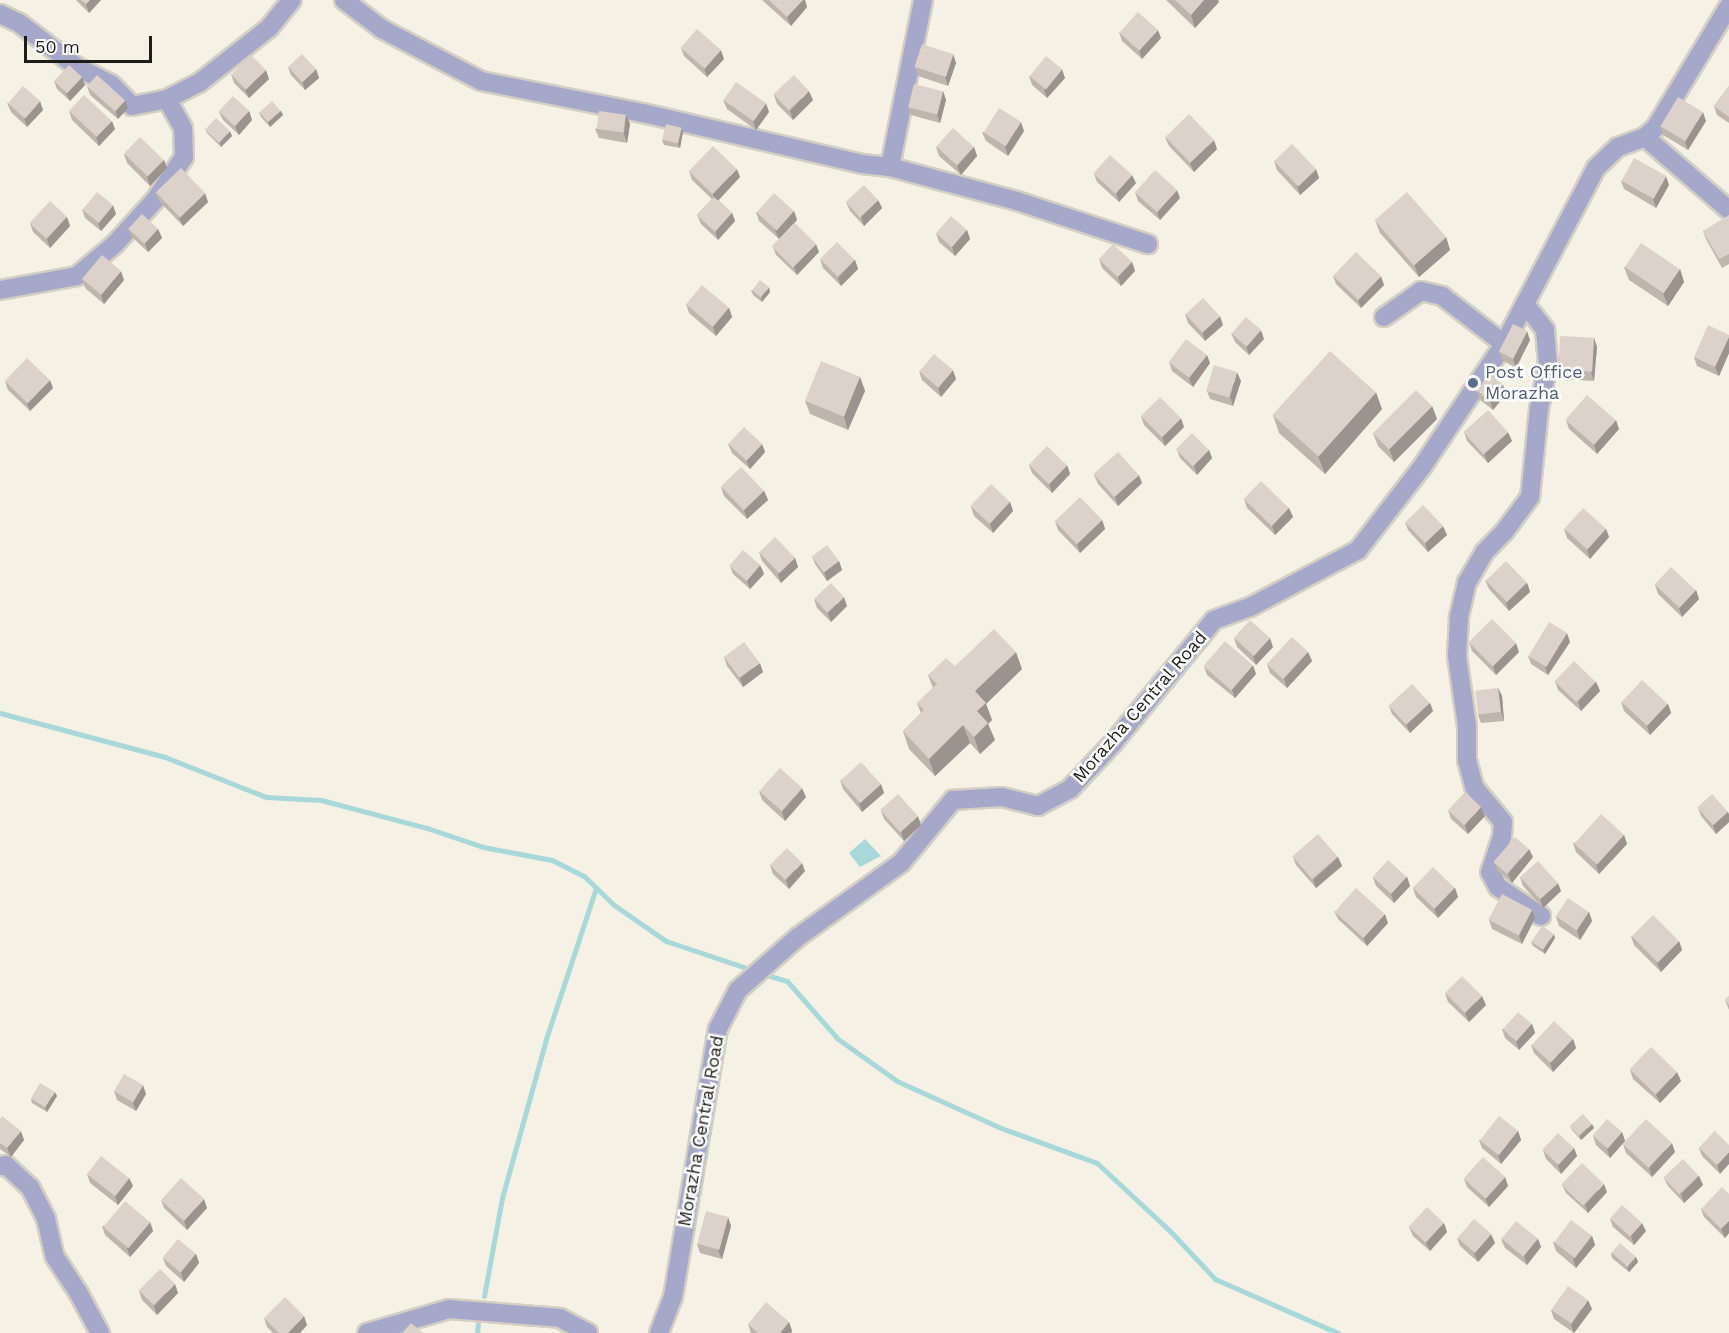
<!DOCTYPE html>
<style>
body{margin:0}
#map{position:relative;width:1729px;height:1333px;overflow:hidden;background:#f6f1e5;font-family:"Work Sans",sans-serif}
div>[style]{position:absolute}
.water>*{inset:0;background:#a8d8da}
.stream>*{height:5px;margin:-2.5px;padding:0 2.5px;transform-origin:2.5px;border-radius:2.5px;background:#a8d8da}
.roads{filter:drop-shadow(2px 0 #d3cfc4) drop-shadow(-2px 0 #d3cfc4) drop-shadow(0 2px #d3cfc4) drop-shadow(0 -2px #d3cfc4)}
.street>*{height:18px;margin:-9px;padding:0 9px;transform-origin:9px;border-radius:9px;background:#a6a8ca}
.wall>*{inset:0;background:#beb5ad}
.shaded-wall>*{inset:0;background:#9b938d}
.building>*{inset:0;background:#ddd2c9;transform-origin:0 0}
.dots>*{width:16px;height:16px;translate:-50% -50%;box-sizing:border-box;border:3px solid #fff;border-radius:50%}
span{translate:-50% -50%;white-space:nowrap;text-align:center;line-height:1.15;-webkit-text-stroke:5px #fff;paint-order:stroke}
.service-label{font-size:18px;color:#4e5e75}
.left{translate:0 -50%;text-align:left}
.street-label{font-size:18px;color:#1e1c18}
.scale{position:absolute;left:24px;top:36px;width:128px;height:27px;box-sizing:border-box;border:3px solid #1e1c18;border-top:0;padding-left:8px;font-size:18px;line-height:21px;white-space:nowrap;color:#1e1c18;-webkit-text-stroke:4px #fff;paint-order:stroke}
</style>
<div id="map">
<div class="water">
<div style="clip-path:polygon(865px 839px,881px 856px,860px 867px,849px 853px)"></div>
</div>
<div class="stream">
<div style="left:0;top:713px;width:171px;rotate:14.9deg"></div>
<div style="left:165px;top:757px;width:109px;rotate:21.6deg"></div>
<div style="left:266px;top:797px;width:55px;rotate:3.1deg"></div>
<div style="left:321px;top:800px;width:110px;rotate:14.8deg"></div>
<div style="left:427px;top:828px;width:59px;rotate:18.7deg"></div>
<div style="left:483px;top:847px;width:70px;rotate:10.7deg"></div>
<div style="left:552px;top:860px;width:36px;rotate:27deg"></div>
<div style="left:584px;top:876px;width:42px;rotate:44deg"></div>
<div style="left:614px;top:905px;width:63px;rotate:34.7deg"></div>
<div style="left:666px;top:941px;width:94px;rotate:18.6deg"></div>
<div style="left:764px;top:974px;width:24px;rotate:17deg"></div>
<div style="left:787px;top:981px;width:77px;rotate:48.7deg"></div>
<div style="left:838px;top:1039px;width:72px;rotate:35.4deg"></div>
<div style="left:897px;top:1081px;width:114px;rotate:24.3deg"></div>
<div style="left:1001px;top:1128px;width:102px;rotate:20deg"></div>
<div style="left:1097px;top:1163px;width:100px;rotate:43deg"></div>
<div style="left:1170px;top:1231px;width:66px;rotate:46.8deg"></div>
<div style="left:1215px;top:1279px;width:134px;rotate:23.7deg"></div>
<div style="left:484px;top:1296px;width:100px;rotate:-79.6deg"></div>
<div style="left:502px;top:1198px;width:165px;rotate:-74.5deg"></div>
<div style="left:546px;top:1039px;width:159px;rotate:-71.7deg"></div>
<div style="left:477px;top:1333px;width:9px;rotate:-84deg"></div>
</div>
<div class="roads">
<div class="street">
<div style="left:344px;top:0;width:48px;rotate:37.3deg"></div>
<div style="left:382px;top:29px;width:112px;rotate:27.7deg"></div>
<div style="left:481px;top:81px;width:165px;rotate:11.2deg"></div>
<div style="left:643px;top:113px;width:225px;rotate:13.1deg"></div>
<div style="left:862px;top:164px;width:28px;rotate:6deg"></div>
<div style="left:890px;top:167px;width:131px;rotate:15deg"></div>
<div style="left:1017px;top:201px;width:138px;rotate:18.2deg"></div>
<div style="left:0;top:14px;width:21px;rotate:25deg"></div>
<div style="left:19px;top:23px;width:73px;rotate:37.2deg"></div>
<div style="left:77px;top:67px;width:38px;rotate:27deg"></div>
<div style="left:111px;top:84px;width:30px;rotate:46deg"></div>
<div style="left:132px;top:106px;width:36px;rotate:-11deg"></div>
<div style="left:167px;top:99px;width:36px;rotate:-27deg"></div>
<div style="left:199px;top:83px;width:89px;rotate:-38.2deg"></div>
<div style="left:269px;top:28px;width:36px;rotate:-51deg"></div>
<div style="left:1645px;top:137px;width:111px;rotate:41deg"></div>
<div style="left:890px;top:167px;width:170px;rotate:-78.8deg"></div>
<div style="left:0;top:290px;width:78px;rotate:-10.3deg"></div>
<div style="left:77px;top:276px;width:50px;rotate:-40.1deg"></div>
<div style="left:115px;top:244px;width:59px;rotate:-47.7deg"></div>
<div style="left:155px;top:200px;width:52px;rotate:-56deg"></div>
<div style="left:184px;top:157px;width:29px;rotate:-92deg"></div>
<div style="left:183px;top:128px;width:33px;rotate:-119deg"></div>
<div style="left:1525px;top:304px;width:33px;rotate:52deg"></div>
<div style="left:1545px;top:330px;width:34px;rotate:85deg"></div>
<div style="left:1548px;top:364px;width:46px;rotate:101.3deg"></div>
<div style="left:1539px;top:409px;width:88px;rotate:95.8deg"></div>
<div style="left:1530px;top:497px;width:44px;rotate:126.6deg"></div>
<div style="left:1504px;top:532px;width:29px;rotate:134deg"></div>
<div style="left:1484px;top:553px;width:34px;rotate:120deg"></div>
<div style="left:1467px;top:582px;width:37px;rotate:103deg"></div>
<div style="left:1459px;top:618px;width:38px;rotate:93deg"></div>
<div style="left:1457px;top:656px;width:71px;rotate:81.9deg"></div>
<div style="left:1467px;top:726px;width:34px;rotate:90deg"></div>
<div style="left:1467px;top:760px;width:28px;rotate:75deg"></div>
<div style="left:1474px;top:787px;width:45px;rotate:50.4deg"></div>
<div style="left:1503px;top:822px;width:14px;rotate:94deg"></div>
<div style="left:1502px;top:836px;width:38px;rotate:108deg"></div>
<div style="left:1490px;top:872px;width:17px;rotate:62deg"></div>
<div style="left:1498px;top:887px;width:52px;rotate:34deg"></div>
<div style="left:1384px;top:317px;width:45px;rotate:-35.1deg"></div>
<div style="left:1421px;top:291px;width:22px;rotate:13deg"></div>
<div style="left:1442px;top:296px;width:78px;rotate:37.7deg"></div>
<div style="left:0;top:1166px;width:6px;rotate:-9deg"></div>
<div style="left:6px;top:1165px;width:33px;rotate:43deg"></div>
<div style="left:30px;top:1187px;width:36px;rotate:63deg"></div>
<div style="left:46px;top:1219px;width:39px;rotate:77deg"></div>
<div style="left:55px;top:1257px;width:42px;rotate:56.7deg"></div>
<div style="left:78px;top:1292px;width:47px;rotate:61.8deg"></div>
<div style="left:367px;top:1333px;width:85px;rotate:-16.3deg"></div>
<div style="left:449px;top:1309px;width:111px;rotate:4.6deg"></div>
<div style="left:560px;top:1318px;width:32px;rotate:28deg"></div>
<div style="left:659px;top:1333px;width:39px;rotate:-69deg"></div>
<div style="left:673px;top:1297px;width:272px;rotate:-80.5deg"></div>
<div style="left:718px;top:1029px;width:44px;rotate:-62.9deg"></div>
<div style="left:738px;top:990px;width:80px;rotate:-41.5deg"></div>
<div style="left:798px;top:937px;width:127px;rotate:-35.7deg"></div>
<div style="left:901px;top:863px;width:82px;rotate:-50.5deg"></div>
<div style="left:953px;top:800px;width:49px;rotate:-3.5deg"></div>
<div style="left:1002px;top:797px;width:37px;rotate:14deg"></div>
<div style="left:1038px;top:806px;width:36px;rotate:-28deg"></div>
<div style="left:1070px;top:789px;width:63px;rotate:-46.9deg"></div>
<div style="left:1113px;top:743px;width:159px;rotate:-50.6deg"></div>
<div style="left:1214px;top:620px;width:38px;rotate:-20deg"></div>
<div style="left:1250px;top:607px;width:122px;rotate:-27.8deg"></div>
<div style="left:1358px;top:550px;width:105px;rotate:-52.4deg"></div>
<div style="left:1422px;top:467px;width:148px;rotate:-56.3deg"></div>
<div style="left:1504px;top:344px;width:199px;rotate:-62.4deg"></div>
<div style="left:1596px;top:168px;width:30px;rotate:-44deg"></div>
<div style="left:1618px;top:147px;width:29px;rotate:-20deg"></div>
<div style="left:1645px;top:137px;width:15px;rotate:-42deg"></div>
<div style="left:1656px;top:127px;width:141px;rotate:-58.9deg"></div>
</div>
</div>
<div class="wall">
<div style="clip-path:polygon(76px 0,101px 0,89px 13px)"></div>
<div style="clip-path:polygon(762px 0,805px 0,807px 7px,791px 26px)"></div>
<div style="clip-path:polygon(1166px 0,1218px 0,1219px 2px,1195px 28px)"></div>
<div style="clip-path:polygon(1119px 32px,1161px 38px,1142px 59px,1122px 41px)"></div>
<div style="clip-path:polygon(681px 48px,724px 59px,707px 77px,684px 56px)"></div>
<div style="clip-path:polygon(953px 54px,956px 63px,948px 86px,918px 76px,915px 67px)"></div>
<div style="clip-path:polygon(288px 67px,316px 69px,319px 78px,305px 90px,291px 75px)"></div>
<div style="clip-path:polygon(231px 74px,269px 79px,249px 98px,234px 83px)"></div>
<div style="clip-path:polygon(1029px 76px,1065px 78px,1047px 98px,1032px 85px)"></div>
<div style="clip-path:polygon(54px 81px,85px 85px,70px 101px,57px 89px)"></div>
<div style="clip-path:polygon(87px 86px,128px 108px,118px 119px,90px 95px)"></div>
<div style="clip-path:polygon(1729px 86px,1729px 123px,1717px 115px,1714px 106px)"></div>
<div style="clip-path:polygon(943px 91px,946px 100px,940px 123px,911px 115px,908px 107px)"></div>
<div style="clip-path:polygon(774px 95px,813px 100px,793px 120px,777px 104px)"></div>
<div style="clip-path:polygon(723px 100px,769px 112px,756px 130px,727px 109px)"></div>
<div style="clip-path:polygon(7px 103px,43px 110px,27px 127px,11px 112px)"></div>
<div style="clip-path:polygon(69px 111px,115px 129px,99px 146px,72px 120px)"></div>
<div style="clip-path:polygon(249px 111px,252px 120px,239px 135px,223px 120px,219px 112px)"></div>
<div style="clip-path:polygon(281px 111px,283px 115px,270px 127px,261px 117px,259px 112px)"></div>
<div style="clip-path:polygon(626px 115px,630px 124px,627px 143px,599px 138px,595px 129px)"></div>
<div style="clip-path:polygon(1706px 121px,1688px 150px,1663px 135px,1660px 126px)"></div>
<div style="clip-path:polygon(682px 128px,683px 132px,680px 148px,664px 145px,662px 140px)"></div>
<div style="clip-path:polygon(205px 129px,232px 136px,221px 147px,207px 133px)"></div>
<div style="clip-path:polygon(1024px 131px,1008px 156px,986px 141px,982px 132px)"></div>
<div style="clip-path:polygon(1165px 137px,1217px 149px,1194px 172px,1169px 146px)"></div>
<div style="clip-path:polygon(936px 147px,974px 147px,977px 156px,961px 175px,939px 156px)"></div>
<div style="clip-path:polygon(124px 154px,164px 160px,167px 168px,150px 186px,127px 163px)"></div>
<div style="clip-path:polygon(1274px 161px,1316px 169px,1319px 178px,1300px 195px,1277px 170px)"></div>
<div style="clip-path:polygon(689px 171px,740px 177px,718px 200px,732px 213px,735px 221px,718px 240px,701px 224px,697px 215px,712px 199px,692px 180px)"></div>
<div style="clip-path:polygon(1094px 174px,1136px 183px,1119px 202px,1097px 182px)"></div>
<div style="clip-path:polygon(1621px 181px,1669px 185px,1656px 208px,1624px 189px)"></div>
<div style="clip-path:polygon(155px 192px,208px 202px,183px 226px,159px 201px)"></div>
<div style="clip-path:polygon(1135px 192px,1180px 198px,1160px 220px,1138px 201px)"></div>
<div style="clip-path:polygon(878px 200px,882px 208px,864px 226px,850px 211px,846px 202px)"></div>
<div style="clip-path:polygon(82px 209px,116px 214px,101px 231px,85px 218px)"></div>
<div style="clip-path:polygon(794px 211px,797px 220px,779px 239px,759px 221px,756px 212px)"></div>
<div style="clip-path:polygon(1729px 216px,1729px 264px,1722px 268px,1706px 239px,1703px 231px)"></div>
<div style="clip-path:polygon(67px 217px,70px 226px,50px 248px,33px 232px,30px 223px)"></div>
<div style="clip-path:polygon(1375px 220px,1446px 237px,1450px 250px,1419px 277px,1380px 233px)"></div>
<div style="clip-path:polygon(128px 228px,158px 229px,162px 238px,148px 252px,132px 237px)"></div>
<div style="clip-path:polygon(967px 230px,970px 239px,955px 256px,939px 242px,936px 233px)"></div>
<div style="clip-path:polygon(773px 247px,819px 252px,797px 275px,776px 255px)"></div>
<div style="clip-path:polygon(820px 259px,855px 260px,858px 269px,841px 286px,823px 268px)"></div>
<div style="clip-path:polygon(1099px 259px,1132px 262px,1135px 271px,1121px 286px,1102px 268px)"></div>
<div style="clip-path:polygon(1624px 267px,1680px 269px,1684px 282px,1668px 306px,1629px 280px)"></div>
<div style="clip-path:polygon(1333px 276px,1384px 285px,1361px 308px,1336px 284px)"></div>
<div style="clip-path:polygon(82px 279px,124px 280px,104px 304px,85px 288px)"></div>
<div style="clip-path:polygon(751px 290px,770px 292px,762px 302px,753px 295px)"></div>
<div style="clip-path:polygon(686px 304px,729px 308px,732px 317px,716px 336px,689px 313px)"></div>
<div style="clip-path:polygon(1185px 314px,1223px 325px,1205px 341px,1188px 323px)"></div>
<div style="clip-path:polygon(1231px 333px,1264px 339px,1249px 355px,1235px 342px)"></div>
<div style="clip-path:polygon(1729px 335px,1729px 353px,1719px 376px,1697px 366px,1694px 357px)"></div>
<div style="clip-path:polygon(1594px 338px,1597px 347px,1594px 381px,1560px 379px,1557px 370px)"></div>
<div style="clip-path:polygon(1530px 340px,1516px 368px,1502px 360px,1499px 352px)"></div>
<div style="clip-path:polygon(1169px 362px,1210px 363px,1193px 387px,1172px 371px)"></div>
<div style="clip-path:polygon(919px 371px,956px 379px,941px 397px,922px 380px)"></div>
<div style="clip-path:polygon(860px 377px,865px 391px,848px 430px,810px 414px,805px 401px)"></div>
<div style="clip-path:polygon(5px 381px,53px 388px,30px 411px,8px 390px)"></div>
<div style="clip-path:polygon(1241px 381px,1233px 406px,1210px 399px,1207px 391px)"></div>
<div style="clip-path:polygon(1503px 385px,1506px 394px,1493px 410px,1479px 399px,1476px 390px)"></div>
<div style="clip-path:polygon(1432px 406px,1437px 419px,1394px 462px,1378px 446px,1373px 433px)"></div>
<div style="clip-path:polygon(1382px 409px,1325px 474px,1279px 433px,1273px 415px)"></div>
<div style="clip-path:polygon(1141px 416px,1184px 427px,1165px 446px,1144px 425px)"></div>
<div style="clip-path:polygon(1566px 420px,1619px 429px,1597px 454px,1569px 429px)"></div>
<div style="clip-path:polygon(1464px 432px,1512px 441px,1488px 463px,1467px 441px)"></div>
<div style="clip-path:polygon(728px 444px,762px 444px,765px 452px,750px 469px,732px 453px)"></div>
<div style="clip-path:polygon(1177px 450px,1209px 450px,1212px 458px,1197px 475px,1180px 458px)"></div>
<div style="clip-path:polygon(1029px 465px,1067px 465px,1070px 474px,1052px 493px,1032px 473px)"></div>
<div style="clip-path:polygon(1094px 475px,1142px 483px,1118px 506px,1098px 484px)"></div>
<div style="clip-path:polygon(721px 487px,764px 491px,768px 500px,747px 519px,724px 496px)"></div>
<div style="clip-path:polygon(1244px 499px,1289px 508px,1293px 517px,1275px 535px,1247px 508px)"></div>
<div style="clip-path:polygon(1010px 502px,1013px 511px,993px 533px,974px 516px,971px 507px)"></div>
<div style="clip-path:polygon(1102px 520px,1105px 529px,1080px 553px,1058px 530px,1055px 521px)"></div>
<div style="clip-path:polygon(1405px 522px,1447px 535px,1428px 552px,1408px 530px)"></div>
<div style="clip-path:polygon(1564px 529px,1606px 529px,1609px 537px,1590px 559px,1567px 538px)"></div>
<div style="clip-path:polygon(759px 552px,795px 558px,798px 567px,781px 583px,762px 561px)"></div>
<div style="clip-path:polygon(812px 556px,839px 561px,842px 570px,827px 581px,815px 564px)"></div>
<div style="clip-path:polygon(760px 565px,764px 574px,750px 589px,733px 574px,730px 566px)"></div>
<div style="clip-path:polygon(1485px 580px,1527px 583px,1530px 592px,1509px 611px,1489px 589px)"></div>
<div style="clip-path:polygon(1655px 585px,1696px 590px,1699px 599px,1682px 617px,1658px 594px)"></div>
<div style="clip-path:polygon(814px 599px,847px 606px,831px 622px,817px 608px)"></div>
<div style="clip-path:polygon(1234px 638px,1273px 647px,1256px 665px,1237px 647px)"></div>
<div style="clip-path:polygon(1469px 642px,1519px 652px,1496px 675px,1472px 651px)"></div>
<div style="clip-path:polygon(1570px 642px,1548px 675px,1531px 664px,1528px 656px)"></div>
<div style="clip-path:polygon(1308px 652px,1312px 661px,1287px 688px,1270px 673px,1267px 664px)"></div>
<div style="clip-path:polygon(724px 657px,763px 672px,743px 687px,727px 666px)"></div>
<div style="clip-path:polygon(955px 666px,1022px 669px,986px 704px,992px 720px,988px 724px,995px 740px,980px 754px,970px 743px,935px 776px,909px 749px,903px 731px,921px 713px,917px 703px,933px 688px,928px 675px)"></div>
<div style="clip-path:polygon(1204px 666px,1256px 674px,1235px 698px,1207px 675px)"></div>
<div style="clip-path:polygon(1555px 681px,1596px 682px,1600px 691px,1581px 711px,1558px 690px)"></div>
<div style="clip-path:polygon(1498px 688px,1502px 696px,1504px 721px,1481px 723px,1478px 715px)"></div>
<div style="clip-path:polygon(1621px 702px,1668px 704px,1671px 713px,1650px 735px,1624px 711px)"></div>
<div style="clip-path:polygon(1430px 703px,1433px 711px,1410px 733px,1392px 714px,1389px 706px)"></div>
<div style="clip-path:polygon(840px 780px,881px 784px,884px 793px,862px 812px,843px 789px)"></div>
<div style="clip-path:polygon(759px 791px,806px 797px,785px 821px,762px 800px)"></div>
<div style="clip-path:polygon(1698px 808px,1728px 812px,1729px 815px,1729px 822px,1716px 834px,1701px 816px)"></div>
<div style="clip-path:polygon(1448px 810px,1485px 816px,1468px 834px,1451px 819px)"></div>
<div style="clip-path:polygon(881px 811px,921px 825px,904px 841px,884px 819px)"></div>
<div style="clip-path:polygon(1624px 835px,1627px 844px,1599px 874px,1576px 852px,1573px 843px)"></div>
<div style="clip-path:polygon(1293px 857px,1338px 857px,1342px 866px,1316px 888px,1296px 865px)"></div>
<div style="clip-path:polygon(1533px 857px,1512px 883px,1497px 870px,1494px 862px)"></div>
<div style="clip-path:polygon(770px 865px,805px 871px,789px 889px,773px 874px)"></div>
<div style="clip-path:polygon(1407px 877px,1410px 886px,1394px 903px,1376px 886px,1373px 878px)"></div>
<div style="clip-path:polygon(1520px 877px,1561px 891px,1543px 908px,1523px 886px)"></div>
<div style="clip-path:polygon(1413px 888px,1455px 888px,1458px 897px,1438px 918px,1416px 897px)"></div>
<div style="clip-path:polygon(1334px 911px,1388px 923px,1367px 946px,1338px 919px)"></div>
<div style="clip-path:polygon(1589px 912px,1592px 921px,1580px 940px,1559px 926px,1556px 917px)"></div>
<div style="clip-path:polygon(1535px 918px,1522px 944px,1492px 929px,1489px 920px)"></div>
<div style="clip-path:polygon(1631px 936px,1679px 941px,1682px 950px,1661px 972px,1634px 945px)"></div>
<div style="clip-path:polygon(1555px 938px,1545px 954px,1533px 946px,1531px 942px)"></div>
<div style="clip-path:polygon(1445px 993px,1486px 1005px,1469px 1022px,1448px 1002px)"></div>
<div style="clip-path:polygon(1729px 996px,1729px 1010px,1725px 1000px)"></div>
<div style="clip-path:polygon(1532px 1024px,1535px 1033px,1519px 1050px,1505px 1038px,1502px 1029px)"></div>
<div style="clip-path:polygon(1573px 1039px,1576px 1048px,1553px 1072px,1534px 1053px,1531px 1045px)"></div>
<div style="clip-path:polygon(1630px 1070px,1681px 1081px,1660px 1103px,1633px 1079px)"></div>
<div style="clip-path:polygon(114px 1091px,146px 1094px,136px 1111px,117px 1100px)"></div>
<div style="clip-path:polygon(57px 1096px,47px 1112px,32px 1103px,31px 1099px)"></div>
<div style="clip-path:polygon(0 1119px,24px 1140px,11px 1157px,0 1149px)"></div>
<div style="clip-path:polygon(1570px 1126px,1594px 1128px,1581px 1140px,1572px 1130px)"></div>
<div style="clip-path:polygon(1518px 1131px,1521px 1140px,1501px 1164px,1482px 1148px,1479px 1140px)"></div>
<div style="clip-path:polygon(1715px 1131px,1720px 1174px,1702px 1156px,1699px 1148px)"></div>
<div style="clip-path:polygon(1622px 1132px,1625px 1141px,1610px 1158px,1596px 1145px,1593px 1136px)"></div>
<div style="clip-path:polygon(1623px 1144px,1675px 1152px,1652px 1177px,1626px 1153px)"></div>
<div style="clip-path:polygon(1574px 1148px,1577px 1156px,1561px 1174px,1546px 1159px,1543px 1150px)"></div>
<div style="clip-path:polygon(87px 1174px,129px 1178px,133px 1186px,118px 1205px,90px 1183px)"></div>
<div style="clip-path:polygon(1699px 1176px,1703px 1185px,1684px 1203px,1668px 1186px,1664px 1178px)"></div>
<div style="clip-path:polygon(1505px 1177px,1508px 1186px,1489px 1207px,1467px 1187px,1464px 1179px)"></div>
<div style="clip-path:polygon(1562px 1185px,1607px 1192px,1588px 1213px,1566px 1193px)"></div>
<div style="clip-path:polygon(1729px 1194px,1729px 1233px,1725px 1238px,1704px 1217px,1701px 1209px)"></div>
<div style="clip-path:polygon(161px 1200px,207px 1208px,187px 1230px,164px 1208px)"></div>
<div style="clip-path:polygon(728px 1217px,731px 1226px,722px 1259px,700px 1253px,697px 1244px)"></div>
<div style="clip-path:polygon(1610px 1219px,1646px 1231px,1634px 1245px,1613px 1227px)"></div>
<div style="clip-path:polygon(150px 1222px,153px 1231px,130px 1257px,105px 1235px,102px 1226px)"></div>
<div style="clip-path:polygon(1444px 1223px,1447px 1232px,1430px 1251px,1413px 1236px,1409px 1227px)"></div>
<div style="clip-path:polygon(1592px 1236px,1595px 1245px,1576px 1268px,1556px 1251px,1553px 1242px)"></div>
<div style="clip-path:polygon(1457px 1238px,1495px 1243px,1478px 1262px,1460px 1246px)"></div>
<div style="clip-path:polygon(1501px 1239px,1538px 1239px,1541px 1247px,1527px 1265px,1505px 1248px)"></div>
<div style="clip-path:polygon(1611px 1253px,1636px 1257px,1638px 1262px,1629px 1272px,1612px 1258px)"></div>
<div style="clip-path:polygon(196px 1254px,199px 1263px,184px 1282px,166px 1266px,163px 1258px)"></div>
<div style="clip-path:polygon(139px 1291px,178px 1293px,157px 1315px,142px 1300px)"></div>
<div style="clip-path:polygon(1592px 1309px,1574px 1333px,1554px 1319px,1551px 1310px)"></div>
<div style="clip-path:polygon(264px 1318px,307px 1325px,300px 1333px,273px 1333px,267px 1327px)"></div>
<div style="clip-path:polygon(789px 1322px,792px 1331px,791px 1333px,751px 1333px,748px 1324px)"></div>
</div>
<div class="shaded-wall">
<div style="clip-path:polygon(90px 0,101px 0,89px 13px,86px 4px)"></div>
<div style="clip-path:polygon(803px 0,805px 0,807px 7px,791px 26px,787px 17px)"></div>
<div style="clip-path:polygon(1204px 0,1218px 0,1219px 2px,1195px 28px,1191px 15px)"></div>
<div style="clip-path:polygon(1158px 30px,1161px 38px,1142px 59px,1139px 50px)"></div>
<div style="clip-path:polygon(721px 50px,724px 59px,707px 77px,704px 68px)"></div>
<div style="clip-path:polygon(953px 54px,956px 63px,948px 86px,945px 77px)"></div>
<div style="clip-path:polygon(316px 69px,319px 78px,305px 90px,302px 81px)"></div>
<div style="clip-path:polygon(1062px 69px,1065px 78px,1047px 98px,1044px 90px)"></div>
<div style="clip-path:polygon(266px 70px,269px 79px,249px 98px,245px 90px)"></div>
<div style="clip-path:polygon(82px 77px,85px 85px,70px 101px,66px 93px)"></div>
<div style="clip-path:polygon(809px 91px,813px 100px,793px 120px,790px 111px)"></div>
<div style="clip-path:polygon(943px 91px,946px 100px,940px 123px,937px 114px)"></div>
<div style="clip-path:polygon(125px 100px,128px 108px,118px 119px,115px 110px)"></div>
<div style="clip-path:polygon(40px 101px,43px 110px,27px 127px,24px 118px)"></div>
<div style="clip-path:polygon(766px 103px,769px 112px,756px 130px,753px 121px)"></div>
<div style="clip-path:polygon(249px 111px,252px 120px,239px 135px,235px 126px)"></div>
<div style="clip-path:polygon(281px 111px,283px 115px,270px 127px,268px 122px)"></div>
<div style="clip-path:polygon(1703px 112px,1706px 121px,1688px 150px,1685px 142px)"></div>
<div style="clip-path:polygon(626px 115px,630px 124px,627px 143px,624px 134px)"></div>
<div style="clip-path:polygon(112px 121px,115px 129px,99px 146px,96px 137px)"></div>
<div style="clip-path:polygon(1021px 122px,1024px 131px,1008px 156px,1005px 147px)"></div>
<div style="clip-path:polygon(682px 128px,683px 132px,680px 148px,678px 144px)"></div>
<div style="clip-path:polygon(230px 131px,232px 136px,221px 147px,220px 142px)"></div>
<div style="clip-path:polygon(1214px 140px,1217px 149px,1194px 172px,1190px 163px)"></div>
<div style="clip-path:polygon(974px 147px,977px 156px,961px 175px,957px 166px)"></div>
<div style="clip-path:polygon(164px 160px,167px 168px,150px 186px,147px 177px)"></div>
<div style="clip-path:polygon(737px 169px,740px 177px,716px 203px,713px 194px)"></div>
<div style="clip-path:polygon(1316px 169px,1319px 178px,1300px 195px,1297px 186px)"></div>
<div style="clip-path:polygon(1132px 175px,1136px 183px,1119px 202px,1116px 193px)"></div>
<div style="clip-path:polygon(1666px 176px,1669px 185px,1656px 208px,1653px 199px)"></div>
<div style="clip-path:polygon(1177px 190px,1180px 198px,1160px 220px,1157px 212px)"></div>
<div style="clip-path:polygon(205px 193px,208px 202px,183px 226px,179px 218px)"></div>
<div style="clip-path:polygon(878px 200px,882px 208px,864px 226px,861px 217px)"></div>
<div style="clip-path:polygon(113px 205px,116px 214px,101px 231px,98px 223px)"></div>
<div style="clip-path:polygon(794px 211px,797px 220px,779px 239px,775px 230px)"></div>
<div style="clip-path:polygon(732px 213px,735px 221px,718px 240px,715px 231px)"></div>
<div style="clip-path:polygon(67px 217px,70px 226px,50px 248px,47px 239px)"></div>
<div style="clip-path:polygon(158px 229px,162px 238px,148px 252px,145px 243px)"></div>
<div style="clip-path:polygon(967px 230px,970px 239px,955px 256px,952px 247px)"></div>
<div style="clip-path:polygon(1446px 237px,1450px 250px,1419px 277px,1414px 264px)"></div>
<div style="clip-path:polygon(816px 244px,819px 252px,797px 275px,794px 267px)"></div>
<div style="clip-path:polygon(855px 260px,858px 269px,841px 286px,838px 278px)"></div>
<div style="clip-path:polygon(1132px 262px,1135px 271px,1121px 286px,1118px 277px)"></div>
<div style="clip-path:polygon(1680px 269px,1684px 282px,1668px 306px,1663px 293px)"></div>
<div style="clip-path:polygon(121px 271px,124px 280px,104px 304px,101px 295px)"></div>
<div style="clip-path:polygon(1381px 276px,1384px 285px,1361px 308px,1358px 300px)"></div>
<div style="clip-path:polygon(769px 287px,770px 292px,762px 302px,761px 298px)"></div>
<div style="clip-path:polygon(729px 308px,732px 317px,716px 336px,713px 327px)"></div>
<div style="clip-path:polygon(1220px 316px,1223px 325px,1205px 341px,1202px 332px)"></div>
<div style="clip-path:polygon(1261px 330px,1264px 339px,1249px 355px,1246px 346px)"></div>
<div style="clip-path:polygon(1527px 331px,1530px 340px,1516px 368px,1513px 359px)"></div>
<div style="clip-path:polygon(1729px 337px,1729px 353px,1719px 376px,1715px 367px)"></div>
<div style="clip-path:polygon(1594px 338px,1597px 347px,1594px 381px,1591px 372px)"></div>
<div style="clip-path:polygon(1207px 355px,1210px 363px,1193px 387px,1189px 378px)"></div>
<div style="clip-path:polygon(953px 370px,956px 379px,941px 397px,938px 388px)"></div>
<div style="clip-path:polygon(1237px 372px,1241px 381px,1233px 406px,1230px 397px)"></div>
<div style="clip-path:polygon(860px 377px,865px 391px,848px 430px,844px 417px)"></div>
<div style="clip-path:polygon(50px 380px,53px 388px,30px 411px,27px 403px)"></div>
<div style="clip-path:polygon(1503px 385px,1506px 394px,1493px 410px,1490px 401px)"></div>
<div style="clip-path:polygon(1376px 392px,1382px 409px,1325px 474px,1318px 456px)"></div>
<div style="clip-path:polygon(1432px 406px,1437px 419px,1394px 462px,1389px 448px)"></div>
<div style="clip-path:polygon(1181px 418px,1184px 427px,1165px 446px,1162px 437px)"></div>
<div style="clip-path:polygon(1616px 420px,1619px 429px,1597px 454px,1594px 445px)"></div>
<div style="clip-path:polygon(1508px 432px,1512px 441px,1488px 463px,1484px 454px)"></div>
<div style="clip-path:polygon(762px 444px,765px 452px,750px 469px,746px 460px)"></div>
<div style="clip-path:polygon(1209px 450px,1212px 458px,1197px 475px,1194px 466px)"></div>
<div style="clip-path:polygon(1067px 465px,1070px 474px,1052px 493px,1049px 484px)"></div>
<div style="clip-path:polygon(1139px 475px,1142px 483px,1118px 506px,1115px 497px)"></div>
<div style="clip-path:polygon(764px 491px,768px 500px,747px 519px,744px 510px)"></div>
<div style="clip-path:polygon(1010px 502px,1013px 511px,993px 533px,990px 524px)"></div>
<div style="clip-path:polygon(1289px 508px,1293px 517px,1275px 535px,1272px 526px)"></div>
<div style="clip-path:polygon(1102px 520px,1105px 529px,1080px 553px,1077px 544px)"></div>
<div style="clip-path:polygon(1443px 526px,1447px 535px,1428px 552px,1425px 543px)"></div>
<div style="clip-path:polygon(1606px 529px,1609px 537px,1590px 559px,1587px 550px)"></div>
<div style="clip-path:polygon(795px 558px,798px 567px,781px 583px,778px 574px)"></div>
<div style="clip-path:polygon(839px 561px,842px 570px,827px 581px,824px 572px)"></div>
<div style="clip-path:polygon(760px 565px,764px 574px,750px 589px,747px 581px)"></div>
<div style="clip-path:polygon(1527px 583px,1530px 592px,1509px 611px,1506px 603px)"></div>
<div style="clip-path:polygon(1696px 590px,1699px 599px,1682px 617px,1679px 608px)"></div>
<div style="clip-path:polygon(844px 597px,847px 606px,831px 622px,828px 613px)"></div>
<div style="clip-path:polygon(1567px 633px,1570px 642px,1548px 675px,1545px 667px)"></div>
<div style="clip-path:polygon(1270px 638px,1273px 647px,1256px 665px,1253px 656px)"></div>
<div style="clip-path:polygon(1516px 643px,1519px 652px,1496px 675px,1493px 666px)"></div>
<div style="clip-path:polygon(1016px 652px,1022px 669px,986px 704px,992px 720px,988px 724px,995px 740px,980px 754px,974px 737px,977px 711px,975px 691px)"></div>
<div style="clip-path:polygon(1308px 652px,1312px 661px,1287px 688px,1284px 679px)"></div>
<div style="clip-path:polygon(760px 663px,763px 672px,743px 687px,740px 678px)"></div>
<div style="clip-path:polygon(1253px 665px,1256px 674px,1235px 698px,1232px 690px)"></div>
<div style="clip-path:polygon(1596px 682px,1600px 691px,1581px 711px,1578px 702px)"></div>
<div style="clip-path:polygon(1498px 688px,1502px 696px,1504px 721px,1501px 712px)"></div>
<div style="clip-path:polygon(1430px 703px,1433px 711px,1410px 733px,1406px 724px)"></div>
<div style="clip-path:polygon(1668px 704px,1671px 713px,1650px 735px,1647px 726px)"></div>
<div style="clip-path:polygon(963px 725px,970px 743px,935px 776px,929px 759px)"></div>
<div style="clip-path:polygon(881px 784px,884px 793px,862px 812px,859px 803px)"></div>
<div style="clip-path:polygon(802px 788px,806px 797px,785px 821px,782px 812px)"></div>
<div style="clip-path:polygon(1481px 807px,1485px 816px,1468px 834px,1465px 825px)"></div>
<div style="clip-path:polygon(1728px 812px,1729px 815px,1729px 822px,1716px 834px,1713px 825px)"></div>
<div style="clip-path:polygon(918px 816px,921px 825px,904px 841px,901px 832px)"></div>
<div style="clip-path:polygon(1624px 835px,1627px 844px,1599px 874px,1596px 865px)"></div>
<div style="clip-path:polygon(1529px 849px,1533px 857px,1512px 883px,1508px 874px)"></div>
<div style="clip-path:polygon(1338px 857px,1342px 866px,1316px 888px,1313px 880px)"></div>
<div style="clip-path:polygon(802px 863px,805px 871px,789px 889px,786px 880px)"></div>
<div style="clip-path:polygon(1407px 877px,1410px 886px,1394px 903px,1391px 894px)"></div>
<div style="clip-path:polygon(1558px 883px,1561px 891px,1543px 908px,1540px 899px)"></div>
<div style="clip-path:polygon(1455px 888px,1458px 897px,1438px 918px,1434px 909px)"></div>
<div style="clip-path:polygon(1532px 910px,1535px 918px,1522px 944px,1519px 936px)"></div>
<div style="clip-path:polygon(1589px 912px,1592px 921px,1580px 940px,1577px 931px)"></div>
<div style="clip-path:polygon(1385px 914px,1388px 923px,1367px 946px,1363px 937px)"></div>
<div style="clip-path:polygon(1554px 934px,1555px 938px,1545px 954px,1543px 950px)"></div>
<div style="clip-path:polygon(1679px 941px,1682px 950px,1661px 972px,1657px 963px)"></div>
<div style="clip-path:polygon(1482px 996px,1486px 1005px,1469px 1022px,1465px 1013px)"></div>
<div style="clip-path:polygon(1532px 1024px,1535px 1033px,1519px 1050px,1516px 1041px)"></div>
<div style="clip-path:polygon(1573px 1039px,1576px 1048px,1553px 1072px,1550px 1063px)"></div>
<div style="clip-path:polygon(1677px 1072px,1681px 1081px,1660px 1103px,1656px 1095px)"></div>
<div style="clip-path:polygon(143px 1085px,146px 1094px,136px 1111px,133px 1103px)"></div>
<div style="clip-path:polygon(55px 1092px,57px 1096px,47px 1112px,45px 1107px)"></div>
<div style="clip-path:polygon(1592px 1124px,1594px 1128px,1581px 1140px,1580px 1136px)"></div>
<div style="clip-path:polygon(21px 1131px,24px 1140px,11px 1157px,7px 1148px)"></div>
<div style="clip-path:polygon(1518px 1131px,1521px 1140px,1501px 1164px,1498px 1155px)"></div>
<div style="clip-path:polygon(1622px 1132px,1625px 1141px,1610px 1158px,1607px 1149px)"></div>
<div style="clip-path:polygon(1672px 1143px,1675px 1152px,1652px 1177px,1649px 1168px)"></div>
<div style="clip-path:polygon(1574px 1148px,1577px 1156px,1561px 1174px,1558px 1165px)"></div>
<div style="clip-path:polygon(1729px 1152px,1729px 1164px,1720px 1174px,1717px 1165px)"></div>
<div style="clip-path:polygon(1699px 1176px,1703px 1185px,1684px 1203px,1681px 1194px)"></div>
<div style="clip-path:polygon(1505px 1177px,1508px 1186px,1489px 1207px,1485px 1198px)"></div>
<div style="clip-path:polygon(129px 1178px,133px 1186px,118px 1205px,115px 1196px)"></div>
<div style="clip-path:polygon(1604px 1184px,1607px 1192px,1588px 1213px,1585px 1205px)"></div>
<div style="clip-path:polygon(204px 1199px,207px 1208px,187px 1230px,184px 1221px)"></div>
<div style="clip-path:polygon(728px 1217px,731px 1226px,722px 1259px,718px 1250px)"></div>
<div style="clip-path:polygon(1729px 1221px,1729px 1233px,1725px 1238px,1721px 1229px)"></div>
<div style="clip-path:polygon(150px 1222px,153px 1231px,130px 1257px,127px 1248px)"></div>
<div style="clip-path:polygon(1444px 1223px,1447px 1232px,1430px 1251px,1426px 1243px)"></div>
<div style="clip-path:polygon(1642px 1223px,1646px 1231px,1634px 1245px,1631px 1236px)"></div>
<div style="clip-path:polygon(1491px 1234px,1495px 1243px,1478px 1262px,1474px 1253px)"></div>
<div style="clip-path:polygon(1592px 1236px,1595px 1245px,1576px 1268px,1573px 1259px)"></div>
<div style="clip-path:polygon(1538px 1239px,1541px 1247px,1527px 1265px,1524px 1256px)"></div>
<div style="clip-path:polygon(196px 1254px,199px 1263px,184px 1282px,181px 1273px)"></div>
<div style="clip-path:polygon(1636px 1257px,1638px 1262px,1629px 1272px,1627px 1268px)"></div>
<div style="clip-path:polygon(175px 1284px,178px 1293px,157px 1315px,154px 1306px)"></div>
<div style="clip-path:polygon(1588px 1300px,1592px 1309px,1574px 1333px,1571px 1325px)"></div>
<div style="clip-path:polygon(304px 1316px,307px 1325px,300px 1333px,288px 1333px)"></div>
<div style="clip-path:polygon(789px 1322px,792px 1331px,791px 1333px,780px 1333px)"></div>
</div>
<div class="building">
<div style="clip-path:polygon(81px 0,90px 0,86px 4px)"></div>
<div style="clip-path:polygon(769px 0,803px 0,787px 17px)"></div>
<div style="clip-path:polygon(1175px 0,1204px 0,1191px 15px)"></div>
<div style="left:1138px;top:12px;width:27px;height:28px;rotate:42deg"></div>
<div style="left:697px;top:29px;width:32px;height:25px;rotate:41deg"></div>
<div style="left:922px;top:44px;width:33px;height:24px;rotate:18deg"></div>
<div style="left:302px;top:54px;width:21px;height:19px;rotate:47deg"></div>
<div style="left:251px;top:55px;width:21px;height:28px;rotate:45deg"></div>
<div style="left:1046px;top:56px;width:21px;height:26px;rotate:39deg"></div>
<div style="left:69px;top:65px;width:18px;height:22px;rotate:43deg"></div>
<div style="left:97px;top:75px;width:38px;height:15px;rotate:42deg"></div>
<div style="left:794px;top:75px;width:22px;height:28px;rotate:47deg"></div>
<div style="left:736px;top:82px;width:37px;height:22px;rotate:35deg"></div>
<div style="left:914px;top:84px;width:30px;height:24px;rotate:14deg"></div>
<div style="left:23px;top:86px;width:23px;height:23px;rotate:41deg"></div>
<div style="clip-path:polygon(1729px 86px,1729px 117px,1714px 106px)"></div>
<div style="left:84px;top:95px;width:38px;height:22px;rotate:43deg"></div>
<div style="left:233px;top:96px;width:22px;height:21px;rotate:43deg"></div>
<div style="left:1678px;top:97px;width:29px;height:34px;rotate:31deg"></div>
<div style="left:272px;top:101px;width:13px;height:17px;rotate:48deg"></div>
<div style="left:999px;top:108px;width:26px;height:29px;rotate:32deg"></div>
<div style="left:599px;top:111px;width:27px;height:18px;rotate:8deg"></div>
<div style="left:1189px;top:114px;width:36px;height:33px;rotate:46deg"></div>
<div style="left:216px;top:118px;width:19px;height:16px;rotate:43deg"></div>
<div style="left:666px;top:124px;width:16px;height:16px;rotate:14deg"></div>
<div style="left:953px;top:128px;width:28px;height:25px;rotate:42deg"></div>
<div style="left:140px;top:137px;width:33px;height:23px;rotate:44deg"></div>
<div style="left:1292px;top:144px;width:35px;height:25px;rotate:46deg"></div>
<div style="left:713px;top:146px;width:33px;height:35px;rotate:44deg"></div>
<div style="left:1110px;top:155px;width:30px;height:25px;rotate:42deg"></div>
<div style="left:1634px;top:158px;width:37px;height:26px;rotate:29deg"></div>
<div style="left:181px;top:168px;width:35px;height:35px;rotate:46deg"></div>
<div style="left:1155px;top:170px;width:30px;height:30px;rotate:42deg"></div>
<div style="left:864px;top:185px;width:21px;height:25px;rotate:47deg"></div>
<div style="left:97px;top:192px;width:21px;height:23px;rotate:39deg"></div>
<div style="left:1407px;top:192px;width:60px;height:43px;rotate:49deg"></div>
<div style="left:774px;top:193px;width:27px;height:26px;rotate:42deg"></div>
<div style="left:714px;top:197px;width:24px;height:25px;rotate:42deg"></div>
<div style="left:50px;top:201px;width:23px;height:30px;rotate:43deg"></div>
<div style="left:142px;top:214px;width:22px;height:20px;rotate:43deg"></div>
<div style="clip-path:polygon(1729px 215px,1729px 254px,1719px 259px,1703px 231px)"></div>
<div style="left:951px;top:216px;width:21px;height:23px;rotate:41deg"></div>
<div style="left:795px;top:223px;width:30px;height:33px;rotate:45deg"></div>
<div style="left:837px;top:242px;width:25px;height:24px;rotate:45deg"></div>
<div style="left:1641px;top:243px;width:47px;height:29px;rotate:34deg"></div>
<div style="left:1113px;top:244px;width:26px;height:21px;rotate:43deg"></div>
<div style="left:1356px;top:252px;width:35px;height:33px;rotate:44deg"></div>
<div style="left:102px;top:255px;width:25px;height:31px;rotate:40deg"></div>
<div style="left:760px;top:280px;width:11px;height:13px;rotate:38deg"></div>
<div style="left:702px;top:285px;width:35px;height:25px;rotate:40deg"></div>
<div style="left:1203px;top:298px;width:25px;height:24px;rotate:47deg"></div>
<div style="left:1246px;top:317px;width:20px;height:22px;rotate:41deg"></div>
<div style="left:1513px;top:324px;width:16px;height:31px;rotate:27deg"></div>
<div style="clip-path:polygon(1708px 325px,1729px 335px,1729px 337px,1715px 367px,1694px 357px)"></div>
<div style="left:1560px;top:336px;width:34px;height:34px;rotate:3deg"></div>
<div style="left:1186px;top:339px;width:26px;height:29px;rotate:37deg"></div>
<div style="left:1330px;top:351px;width:62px;height:86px;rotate:42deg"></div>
<div style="left:934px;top:354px;width:25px;height:23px;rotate:40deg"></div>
<div style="left:27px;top:358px;width:32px;height:32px;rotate:44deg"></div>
<div style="left:821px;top:361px;width:42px;height:43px;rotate:22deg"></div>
<div style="left:1214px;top:365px;width:24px;height:27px;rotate:17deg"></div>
<div style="left:1490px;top:374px;width:17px;height:21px;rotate:40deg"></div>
<div style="left:1416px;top:390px;width:23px;height:61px;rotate:45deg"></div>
<div style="left:1587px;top:395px;width:38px;height:33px;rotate:41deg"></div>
<div style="left:1160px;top:397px;width:30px;height:27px;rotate:45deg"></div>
<div style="left:1488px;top:410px;width:30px;height:33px;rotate:48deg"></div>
<div style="left:744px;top:427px;width:25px;height:23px;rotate:43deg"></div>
<div style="left:1192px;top:433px;width:24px;height:23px;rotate:45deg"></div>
<div style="left:1047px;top:446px;width:28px;height:26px;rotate:44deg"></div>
<div style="left:1118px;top:452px;width:31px;height:33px;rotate:48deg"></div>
<div style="left:741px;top:467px;width:33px;height:28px;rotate:46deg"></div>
<div style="left:1261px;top:481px;width:39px;height:25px;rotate:44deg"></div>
<div style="left:991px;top:484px;width:26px;height:30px;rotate:43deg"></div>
<div style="left:1080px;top:497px;width:32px;height:35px;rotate:46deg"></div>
<div style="left:1423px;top:505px;width:29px;height:25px;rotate:46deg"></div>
<div style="left:1583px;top:508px;width:31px;height:28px;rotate:42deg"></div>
<div style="left:775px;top:537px;width:29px;height:22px;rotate:46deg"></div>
<div style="left:827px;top:545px;width:20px;height:19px;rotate:53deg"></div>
<div style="left:743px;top:550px;width:23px;height:21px;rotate:41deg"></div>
<div style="left:1506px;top:561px;width:30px;height:28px;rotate:46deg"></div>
<div style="left:1671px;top:567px;width:34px;height:24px;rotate:43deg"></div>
<div style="left:831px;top:583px;width:19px;height:23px;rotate:47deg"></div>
<div style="left:1492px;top:619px;width:34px;height:33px;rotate:45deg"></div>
<div style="left:1250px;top:620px;width:27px;height:24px;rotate:42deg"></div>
<div style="left:1549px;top:622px;width:21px;height:40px;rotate:31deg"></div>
<div style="clip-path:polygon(994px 629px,1016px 652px,975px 691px,986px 703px,977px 711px,988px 723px,974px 737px,963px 725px,929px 759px,903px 731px,924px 710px,917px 703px,937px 684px,928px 675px,946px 658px,955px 666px)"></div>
<div style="left:1292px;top:637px;width:22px;height:37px;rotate:43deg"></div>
<div style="left:1225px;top:641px;width:37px;height:33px;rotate:41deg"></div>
<div style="left:744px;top:642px;width:26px;height:25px;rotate:53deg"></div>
<div style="left:1574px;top:661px;width:30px;height:28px;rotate:44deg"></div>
<div style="left:1642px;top:680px;width:35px;height:30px;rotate:43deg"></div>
<div style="left:1412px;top:684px;width:26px;height:32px;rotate:47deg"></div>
<div style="left:1498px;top:688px;width:24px;height:23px;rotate:83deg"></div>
<div style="left:861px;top:762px;width:30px;height:28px;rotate:48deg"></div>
<div style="left:780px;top:768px;width:30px;height:31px;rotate:42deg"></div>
<div style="left:1465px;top:792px;width:22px;height:25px;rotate:43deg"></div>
<div style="left:898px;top:794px;width:30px;height:24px;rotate:48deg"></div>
<div style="left:1712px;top:794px;width:24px;height:20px;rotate:48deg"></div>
<div style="left:1601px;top:814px;width:31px;height:40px;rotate:42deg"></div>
<div style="left:1318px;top:834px;width:30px;height:34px;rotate:49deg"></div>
<div style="left:1515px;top:837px;width:18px;height:33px;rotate:41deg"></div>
<div style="left:787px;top:848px;width:21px;height:24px;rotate:45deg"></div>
<div style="left:1388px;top:860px;width:25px;height:23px;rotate:42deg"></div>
<div style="left:1538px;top:861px;width:30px;height:24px;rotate:48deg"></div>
<div style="left:1433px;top:867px;width:30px;height:29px;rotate:44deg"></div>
<div style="left:1356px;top:888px;width:39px;height:32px;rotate:42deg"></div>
<div style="left:1502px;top:894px;width:34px;height:29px;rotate:28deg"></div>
<div style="left:1568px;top:898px;width:25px;height:22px;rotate:34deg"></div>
<div style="left:1653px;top:915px;width:37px;height:30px;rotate:45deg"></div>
<div style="left:1542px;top:926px;width:14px;height:19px;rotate:34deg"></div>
<div style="left:1462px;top:976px;width:28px;height:24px;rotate:45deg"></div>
<div style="clip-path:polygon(1729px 996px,1729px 1005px,1725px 1000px)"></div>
<div style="left:1518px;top:1012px;width:18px;height:23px;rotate:41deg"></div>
<div style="left:1554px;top:1021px;width:26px;height:33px;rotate:43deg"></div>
<div style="left:1651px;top:1047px;width:36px;height:31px;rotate:44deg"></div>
<div style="left:124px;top:1074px;width:22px;height:20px;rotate:30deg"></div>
<div style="left:40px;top:1083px;width:17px;height:18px;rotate:31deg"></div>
<div style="left:1583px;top:1114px;width:13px;height:18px;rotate:48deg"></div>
<div style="clip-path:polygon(2px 1116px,21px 1131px,7px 1148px,0 1143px,0 1119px)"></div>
<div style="left:1499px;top:1116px;width:24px;height:31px;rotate:38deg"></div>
<div style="left:1607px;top:1119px;width:20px;height:22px;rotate:41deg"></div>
<div style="left:1646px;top:1119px;width:35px;height:34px;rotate:43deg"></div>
<div style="clip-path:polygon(1715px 1131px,1729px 1145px,1729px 1152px,1717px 1165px,1699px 1148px)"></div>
<div style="left:1558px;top:1133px;width:22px;height:23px;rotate:43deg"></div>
<div style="left:101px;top:1156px;width:36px;height:23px;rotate:38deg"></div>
<div style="left:1483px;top:1157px;width:30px;height:29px;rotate:42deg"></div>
<div style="left:1683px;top:1159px;width:23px;height:27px;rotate:47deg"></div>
<div style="left:1582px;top:1163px;width:30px;height:30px;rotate:44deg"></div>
<div style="left:181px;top:1178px;width:31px;height:30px;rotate:42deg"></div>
<div style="clip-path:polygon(1722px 1187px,1729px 1194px,1729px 1221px,1721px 1229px,1701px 1209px)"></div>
<div style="left:125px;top:1201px;width:33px;height:34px;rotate:40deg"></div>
<div style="left:1622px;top:1205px;width:27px;height:18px;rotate:42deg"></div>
<div style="left:1427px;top:1207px;width:23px;height:27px;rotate:43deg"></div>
<div style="left:706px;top:1211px;width:23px;height:34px;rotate:15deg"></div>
<div style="left:1474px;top:1219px;width:23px;height:25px;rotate:41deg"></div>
<div style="left:1571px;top:1220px;width:26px;height:28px;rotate:37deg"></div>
<div style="left:1516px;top:1221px;width:28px;height:23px;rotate:39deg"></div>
<div style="left:178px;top:1239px;width:23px;height:24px;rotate:40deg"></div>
<div style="left:1620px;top:1243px;width:21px;height:13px;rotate:41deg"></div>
<div style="left:160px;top:1269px;width:21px;height:30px;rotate:45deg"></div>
<div style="left:1568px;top:1286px;width:24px;height:29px;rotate:35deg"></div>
<div style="clip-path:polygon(285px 1297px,304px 1316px,288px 1333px,279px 1333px,264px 1318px)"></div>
<div style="clip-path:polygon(766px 1302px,789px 1322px,780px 1333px,758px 1333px,748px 1324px)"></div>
<div style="clip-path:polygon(411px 1323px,423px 1333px,402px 1333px)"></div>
</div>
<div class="dots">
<div style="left:1473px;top:383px;background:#5c6f8a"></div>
</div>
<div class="service-label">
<span class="left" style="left:1485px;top:383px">Post Office<br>Morazha</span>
</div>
<div class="street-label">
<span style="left:1140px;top:707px;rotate:-49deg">Morazha Central Road</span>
<span style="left:701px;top:1131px;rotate:-80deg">Morazha Central Road</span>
</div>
<div class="scale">50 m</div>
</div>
